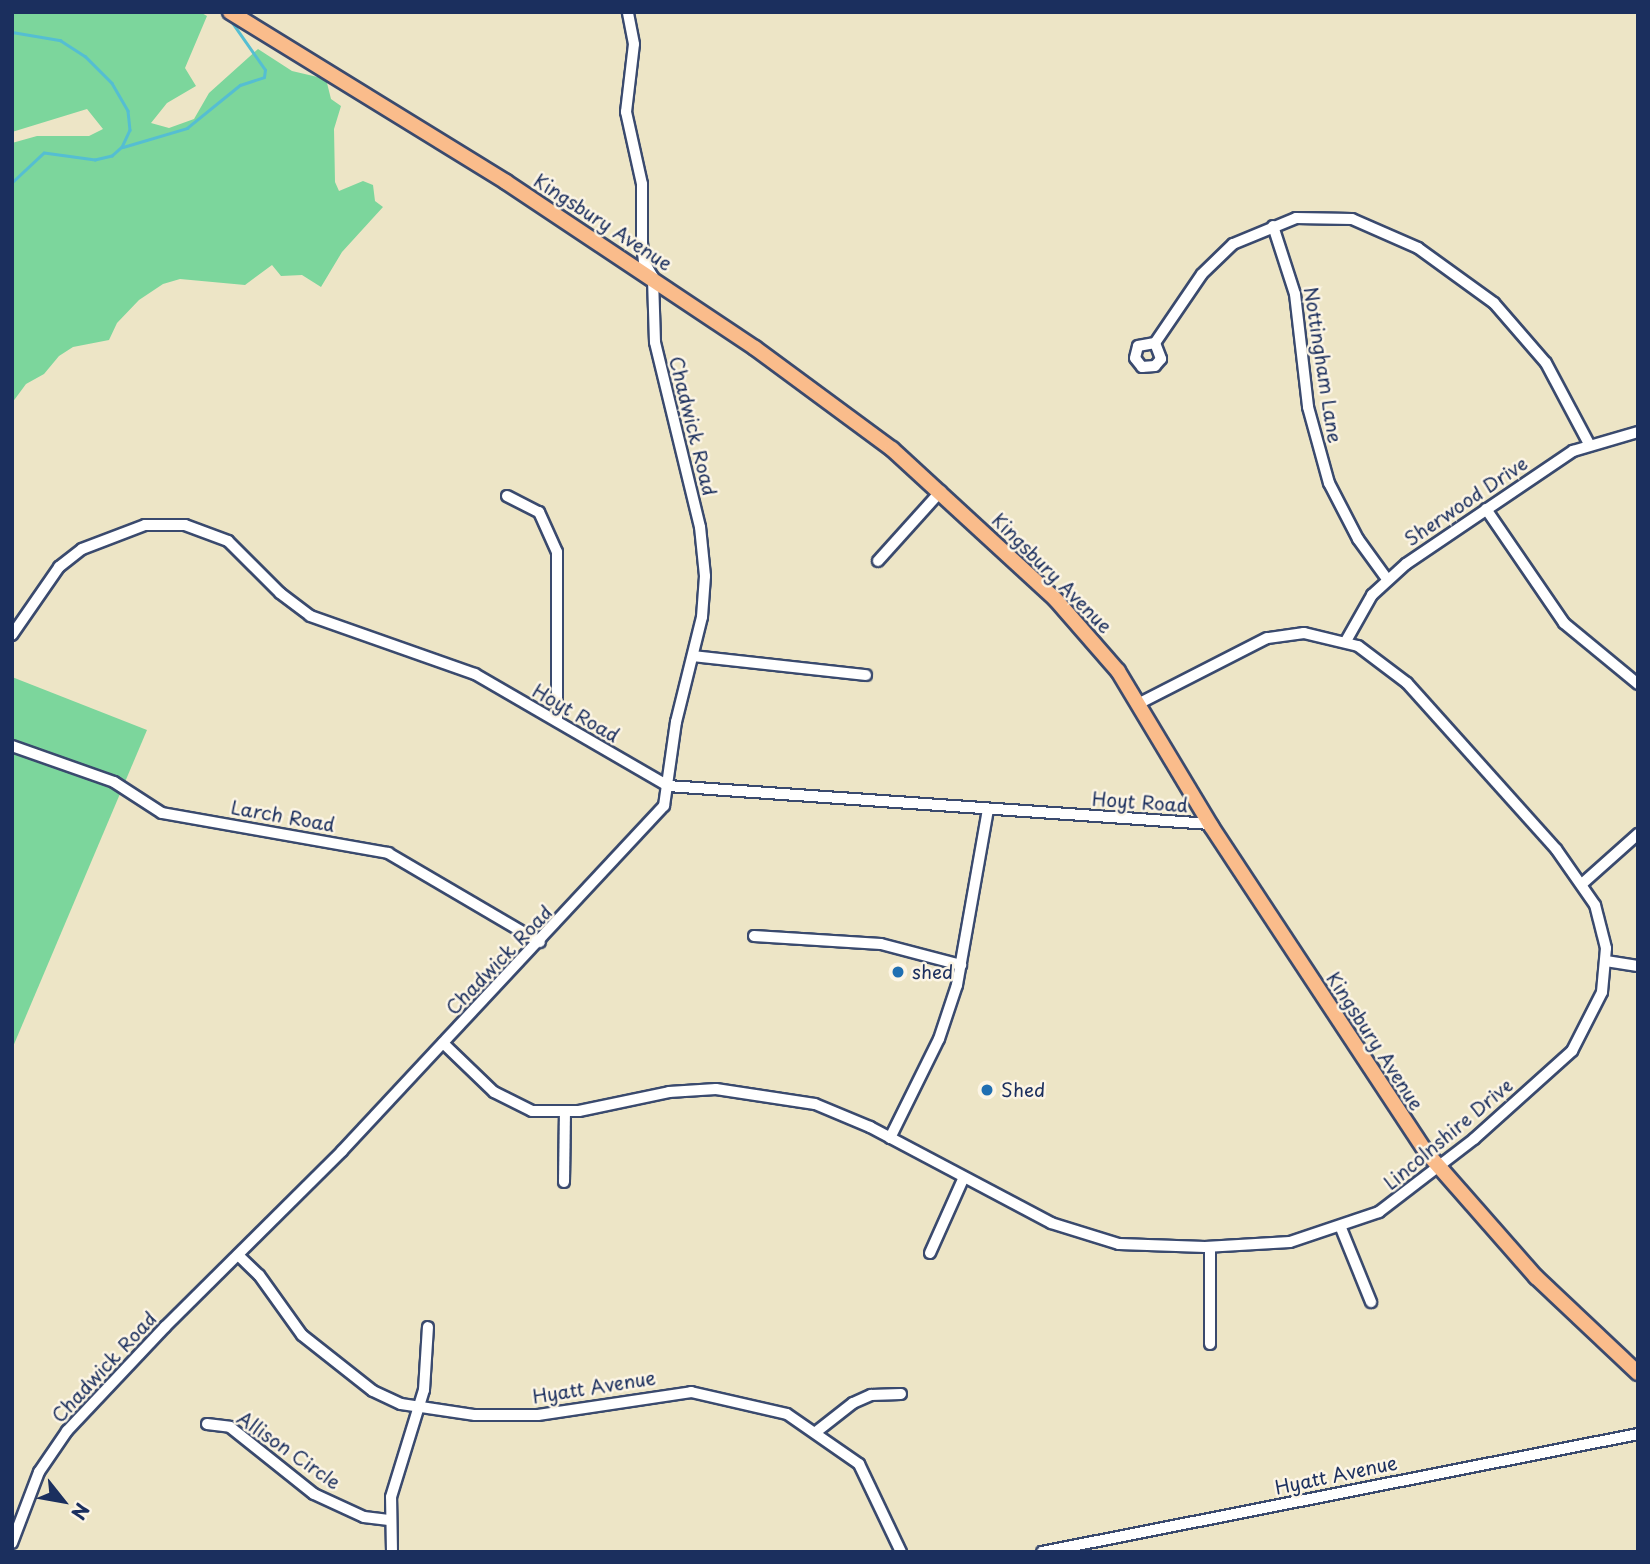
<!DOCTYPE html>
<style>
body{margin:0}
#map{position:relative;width:1650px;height:1564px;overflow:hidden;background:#ede5c6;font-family:"Playpen Sans",sans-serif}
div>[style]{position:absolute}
.green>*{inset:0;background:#7cd69c}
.stream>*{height:2.5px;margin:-1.25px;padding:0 1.25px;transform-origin:1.25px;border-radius:1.25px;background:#55bed2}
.roads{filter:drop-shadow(2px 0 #3a4a6e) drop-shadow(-2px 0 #3a4a6e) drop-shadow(0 2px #3a4a6e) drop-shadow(0 -2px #3a4a6e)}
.minor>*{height:10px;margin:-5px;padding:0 5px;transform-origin:5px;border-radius:5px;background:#fff}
.major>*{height:14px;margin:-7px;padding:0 7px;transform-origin:7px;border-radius:7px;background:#fabc8b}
.dots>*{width:19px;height:19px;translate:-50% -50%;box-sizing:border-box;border:4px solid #fcf5e5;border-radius:50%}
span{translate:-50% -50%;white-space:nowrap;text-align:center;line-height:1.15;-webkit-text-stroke:5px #fcf5e5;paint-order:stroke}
.street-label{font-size:19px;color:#1b2f5e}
.poi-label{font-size:19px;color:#1b2f5e}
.left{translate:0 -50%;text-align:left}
.frame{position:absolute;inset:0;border:14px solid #1b2f5e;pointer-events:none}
.north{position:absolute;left:28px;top:1466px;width:70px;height:70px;-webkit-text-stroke:5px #fcf5e5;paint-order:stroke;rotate:121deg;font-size:19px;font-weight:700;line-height:28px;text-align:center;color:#1b2f5e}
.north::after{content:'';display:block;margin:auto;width:24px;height:32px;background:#1b2f5e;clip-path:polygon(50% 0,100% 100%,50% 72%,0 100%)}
</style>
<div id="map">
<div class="green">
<div style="clip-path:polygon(12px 12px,200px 12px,207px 16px,185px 68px,196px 86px,167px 103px,151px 123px,169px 128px,194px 119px,209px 93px,258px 49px,292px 71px,326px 79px,331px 99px,341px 106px,334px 129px,335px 182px,339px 191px,363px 181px,373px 185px,375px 201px,383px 207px,342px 252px,321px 287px,302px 275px,281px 276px,272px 265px,245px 285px,180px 279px,163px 284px,139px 300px,117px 323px,109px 340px,73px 347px,59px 356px,44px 374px,26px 384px,12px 403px,12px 143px,37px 136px,89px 136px,103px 129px,87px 109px,12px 132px)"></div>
<div style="clip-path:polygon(12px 677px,147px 730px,12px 1049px)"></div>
</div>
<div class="stream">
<div style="left:12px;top:32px;width:49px;rotate:9.5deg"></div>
<div style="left:60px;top:40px;width:30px;rotate:33deg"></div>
<div style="left:85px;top:56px;width:38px;rotate:45deg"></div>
<div style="left:112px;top:83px;width:32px;rotate:60deg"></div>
<div style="left:128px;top:111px;width:19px;rotate:84deg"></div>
<div style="left:130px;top:130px;width:19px;rotate:115deg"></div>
<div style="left:122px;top:147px;width:13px;rotate:138deg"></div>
<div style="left:112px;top:156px;width:17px;rotate:167deg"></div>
<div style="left:95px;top:160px;width:51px;rotate:-172.2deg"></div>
<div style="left:44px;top:153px;width:44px;rotate:136.8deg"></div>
<div style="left:123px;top:147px;width:67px;rotate:-16.5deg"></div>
<div style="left:187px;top:128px;width:68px;rotate:-39.1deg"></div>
<div style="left:240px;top:85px;width:25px;rotate:-18deg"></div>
<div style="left:264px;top:77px;width:7px;rotate:-82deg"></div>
<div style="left:265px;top:70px;width:61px;rotate:-125deg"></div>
</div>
<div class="roads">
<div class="minor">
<div style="left:1273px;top:226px;width:71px;rotate:72.1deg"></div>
<div style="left:1295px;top:294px;width:114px;rotate:83.4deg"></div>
<div style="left:1308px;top:407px;width:79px;rotate:74.6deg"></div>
<div style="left:1329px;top:483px;width:63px;rotate:62.6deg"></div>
<div style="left:1358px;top:539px;width:49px;rotate:54.1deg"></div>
<div style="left:1155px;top:343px;width:17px;rotate:69deg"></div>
<div style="left:1161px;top:359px;width:9px;rotate:131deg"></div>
<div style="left:1155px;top:366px;width:13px;rotate:176deg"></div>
<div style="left:1142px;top:367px;width:11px;rotate:-128deg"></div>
<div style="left:1135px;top:358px;width:12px;rotate:-76deg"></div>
<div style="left:1138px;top:346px;width:17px;rotate:-10deg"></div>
<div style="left:1155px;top:343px;width:83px;rotate:-55.7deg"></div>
<div style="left:1202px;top:274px;width:43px;rotate:-44.1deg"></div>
<div style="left:1233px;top:244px;width:68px;rotate:-22.4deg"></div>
<div style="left:1296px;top:218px;width:56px;rotate:1deg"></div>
<div style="left:1352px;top:219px;width:72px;rotate:23.7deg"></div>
<div style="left:1418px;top:248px;width:94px;rotate:35.9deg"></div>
<div style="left:1494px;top:303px;width:79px;rotate:49.1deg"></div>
<div style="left:1546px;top:363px;width:92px;rotate:62deg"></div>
<div style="left:507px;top:496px;width:36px;rotate:27deg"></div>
<div style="left:539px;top:512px;width:44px;rotate:65.8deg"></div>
<div style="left:557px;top:552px;width:169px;rotate:90deg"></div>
<div style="left:1486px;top:509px;width:138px;rotate:55.6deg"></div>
<div style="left:1564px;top:623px;width:96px;rotate:39.5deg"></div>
<div style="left:878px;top:561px;width:94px;rotate:-48deg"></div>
<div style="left:12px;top:635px;width:83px;rotate:-55.3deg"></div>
<div style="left:59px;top:567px;width:29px;rotate:-38deg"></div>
<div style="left:82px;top:549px;width:67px;rotate:-20.9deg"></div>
<div style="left:145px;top:525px;width:40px"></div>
<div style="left:185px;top:525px;width:46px;rotate:20.4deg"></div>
<div style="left:228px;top:541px;width:74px;rotate:45deg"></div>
<div style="left:280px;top:593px;width:38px;rotate:37deg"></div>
<div style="left:310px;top:616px;width:175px;rotate:19.4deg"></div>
<div style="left:475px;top:674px;width:223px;rotate:30.1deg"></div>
<div style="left:668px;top:786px;width:543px;rotate:4.01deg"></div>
<div style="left:1346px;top:641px;width:53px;rotate:-60.5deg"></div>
<div style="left:1372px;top:595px;width:46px;rotate:-42.4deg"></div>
<div style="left:1406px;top:564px;width:202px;rotate:-34.1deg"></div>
<div style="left:1573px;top:451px;width:68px;rotate:-16.3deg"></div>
<div style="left:693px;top:656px;width:174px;rotate:6.3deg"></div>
<div style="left:12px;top:746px;width:108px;rotate:19.4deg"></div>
<div style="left:114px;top:782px;width:57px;rotate:32.9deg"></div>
<div style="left:162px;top:813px;width:230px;rotate:10deg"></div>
<div style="left:388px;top:853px;width:176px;rotate:30.4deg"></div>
<div style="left:1583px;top:883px;width:74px;rotate:-41.7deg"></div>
<div style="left:754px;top:936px;width:127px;rotate:3.6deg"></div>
<div style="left:881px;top:944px;width:83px;rotate:14.7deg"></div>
<div style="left:1606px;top:961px;width:32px;rotate:9deg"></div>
<div style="left:443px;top:1043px;width:71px;rotate:43.9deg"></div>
<div style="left:494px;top:1092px;width:42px;rotate:26.6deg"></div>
<div style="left:532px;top:1111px;width:47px"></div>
<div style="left:579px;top:1111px;width:92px;rotate:-11.9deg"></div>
<div style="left:669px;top:1092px;width:47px;rotate:-3.7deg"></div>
<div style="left:716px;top:1089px;width:100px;rotate:8.6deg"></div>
<div style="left:815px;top:1104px;width:60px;rotate:22.7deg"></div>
<div style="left:870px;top:1127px;width:205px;rotate:27.9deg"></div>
<div style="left:1051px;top:1223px;width:71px;rotate:17.2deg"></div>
<div style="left:1119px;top:1244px;width:86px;rotate:2deg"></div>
<div style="left:1205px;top:1247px;width:85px;rotate:-3.4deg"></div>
<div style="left:1290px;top:1242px;width:94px;rotate:-18.6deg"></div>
<div style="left:1379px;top:1212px;width:120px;rotate:-37.5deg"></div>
<div style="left:1474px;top:1139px;width:132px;rotate:-41.9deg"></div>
<div style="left:1572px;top:1051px;width:66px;rotate:-63deg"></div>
<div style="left:1602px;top:992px;width:44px;rotate:-84.8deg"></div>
<div style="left:1606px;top:948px;width:44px;rotate:-104.3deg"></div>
<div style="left:1595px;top:905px;width:68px;rotate:-124.9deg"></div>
<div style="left:1556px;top:849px;width:223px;rotate:-131.9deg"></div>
<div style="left:1407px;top:683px;width:61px;rotate:-142.9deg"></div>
<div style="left:1358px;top:646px;width:56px;rotate:-166.5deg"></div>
<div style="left:1304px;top:633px;width:37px;rotate:172deg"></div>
<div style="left:1267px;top:638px;width:145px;rotate:152.9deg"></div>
<div style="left:890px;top:1138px;width:110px;rotate:-63.7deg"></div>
<div style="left:939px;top:1039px;width:57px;rotate:-71.6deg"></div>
<div style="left:957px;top:985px;width:179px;rotate:-80deg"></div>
<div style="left:564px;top:1182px;width:69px;rotate:-89.2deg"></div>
<div style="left:1341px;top:1228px;width:80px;rotate:67.9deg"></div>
<div style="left:1210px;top:1247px;width:97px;rotate:90deg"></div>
<div style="left:930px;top:1253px;width:83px;rotate:-65.9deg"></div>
<div style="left:238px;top:1255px;width:29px;rotate:44deg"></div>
<div style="left:259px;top:1275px;width:74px;rotate:54.4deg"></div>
<div style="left:302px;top:1335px;width:90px;rotate:38.3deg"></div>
<div style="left:373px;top:1391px;width:31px;rotate:25deg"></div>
<div style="left:401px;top:1404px;width:75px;rotate:8.5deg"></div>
<div style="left:475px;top:1415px;width:63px"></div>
<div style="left:538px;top:1415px;width:155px;rotate:-8.5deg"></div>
<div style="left:691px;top:1392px;width:98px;rotate:12.9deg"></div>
<div style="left:787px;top:1414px;width:88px;rotate:34.8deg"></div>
<div style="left:859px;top:1464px;width:98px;rotate:64.5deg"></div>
<div style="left:207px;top:1424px;width:23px;rotate:7deg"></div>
<div style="left:230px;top:1427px;width:107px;rotate:38.6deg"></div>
<div style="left:314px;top:1494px;width:55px;rotate:24.7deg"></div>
<div style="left:364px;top:1517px;width:25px;rotate:7deg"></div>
<div style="left:816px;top:1432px;width:47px;rotate:-38.1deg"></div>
<div style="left:853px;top:1403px;width:20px;rotate:-24deg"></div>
<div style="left:871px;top:1395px;width:30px;rotate:-2deg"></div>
<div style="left:12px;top:1543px;width:76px;rotate:-69.2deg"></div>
<div style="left:39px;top:1472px;width:50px;rotate:-55.7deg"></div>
<div style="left:67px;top:1431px;width:143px;rotate:-46.7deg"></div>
<div style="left:165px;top:1327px;width:250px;rotate:-44.8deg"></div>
<div style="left:342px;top:1151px;width:472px;rotate:-47deg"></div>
<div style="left:664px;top:806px;width:85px;rotate:-81.9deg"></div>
<div style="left:676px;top:722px;width:108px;rotate:-76.1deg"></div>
<div style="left:702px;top:617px;width:41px;rotate:-85.8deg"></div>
<div style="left:705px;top:576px;width:49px;rotate:-95.8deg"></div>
<div style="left:700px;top:527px;width:190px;rotate:-103.7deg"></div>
<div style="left:655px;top:342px;width:65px;rotate:-91.8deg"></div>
<div style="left:653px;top:277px;width:17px;rotate:-121deg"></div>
<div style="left:644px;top:262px;width:19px;rotate:-96deg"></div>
<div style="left:642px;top:243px;width:59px;rotate:-90deg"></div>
<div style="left:642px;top:184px;width:74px;rotate:-102.5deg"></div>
<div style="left:626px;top:112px;width:68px;rotate:-83.3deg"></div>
<div style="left:634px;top:44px;width:33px;rotate:-101deg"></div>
<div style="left:392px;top:1552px;width:55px;rotate:-91deg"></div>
<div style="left:391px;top:1497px;width:112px;rotate:-72.9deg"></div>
<div style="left:424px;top:1390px;width:63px;rotate:-86.4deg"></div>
<div style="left:1042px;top:1552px;width:608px;rotate:-11.2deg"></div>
</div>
<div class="major">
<div style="left:230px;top:12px;width:324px;rotate:31.6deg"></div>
<div style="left:506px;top:182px;width:299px;rotate:33.7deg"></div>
<div style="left:755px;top:348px;width:170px;rotate:36.4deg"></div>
<div style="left:892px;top:449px;width:223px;rotate:42.6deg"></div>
<div style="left:1056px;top:600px;width:94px;rotate:48.9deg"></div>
<div style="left:1118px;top:671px;width:181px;rotate:59deg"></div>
<div style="left:1211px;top:826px;width:391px;rotate:56.6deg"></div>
<div style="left:1426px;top:1152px;width:167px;rotate:48.7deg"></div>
<div style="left:1536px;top:1277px;width:140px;rotate:43.3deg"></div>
</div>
</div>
<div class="dots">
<div style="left:898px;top:972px;background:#1f6fb2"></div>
<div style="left:987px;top:1090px;background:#1f6fb2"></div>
</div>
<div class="street-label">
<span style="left:603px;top:222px;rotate:33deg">Kingsbury Avenue</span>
<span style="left:1323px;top:365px;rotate:81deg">Nottingham Lane</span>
<span style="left:693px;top:426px;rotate:76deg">Chadwick Road</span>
<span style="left:1466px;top:501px;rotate:-34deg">Sherwood Drive</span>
<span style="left:1052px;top:573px;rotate:45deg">Kingsbury Avenue</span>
<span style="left:576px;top:713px;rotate:30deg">Hoyt Road</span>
<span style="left:1140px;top:802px;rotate:4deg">Hoyt Road</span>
<span style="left:283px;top:816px;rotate:10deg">Larch Road</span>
<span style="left:499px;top:960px;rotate:-46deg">Chadwick Road</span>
<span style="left:1375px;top:1041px;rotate:57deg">Kingsbury Avenue</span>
<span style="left:1448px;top:1134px;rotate:-40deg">Lincolnshire Drive</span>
<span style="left:104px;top:1367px;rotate:-47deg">Chadwick Road</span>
<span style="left:594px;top:1387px;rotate:-9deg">Hyatt Avenue</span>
<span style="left:289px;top:1450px;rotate:35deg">Allison Circle</span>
<span style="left:1336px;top:1475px;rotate:-12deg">Hyatt Avenue</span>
</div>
<div class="poi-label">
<span class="left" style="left:912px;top:972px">shed</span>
<span class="left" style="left:1001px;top:1090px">Shed</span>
</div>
<div class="frame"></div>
<div class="north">N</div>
</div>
